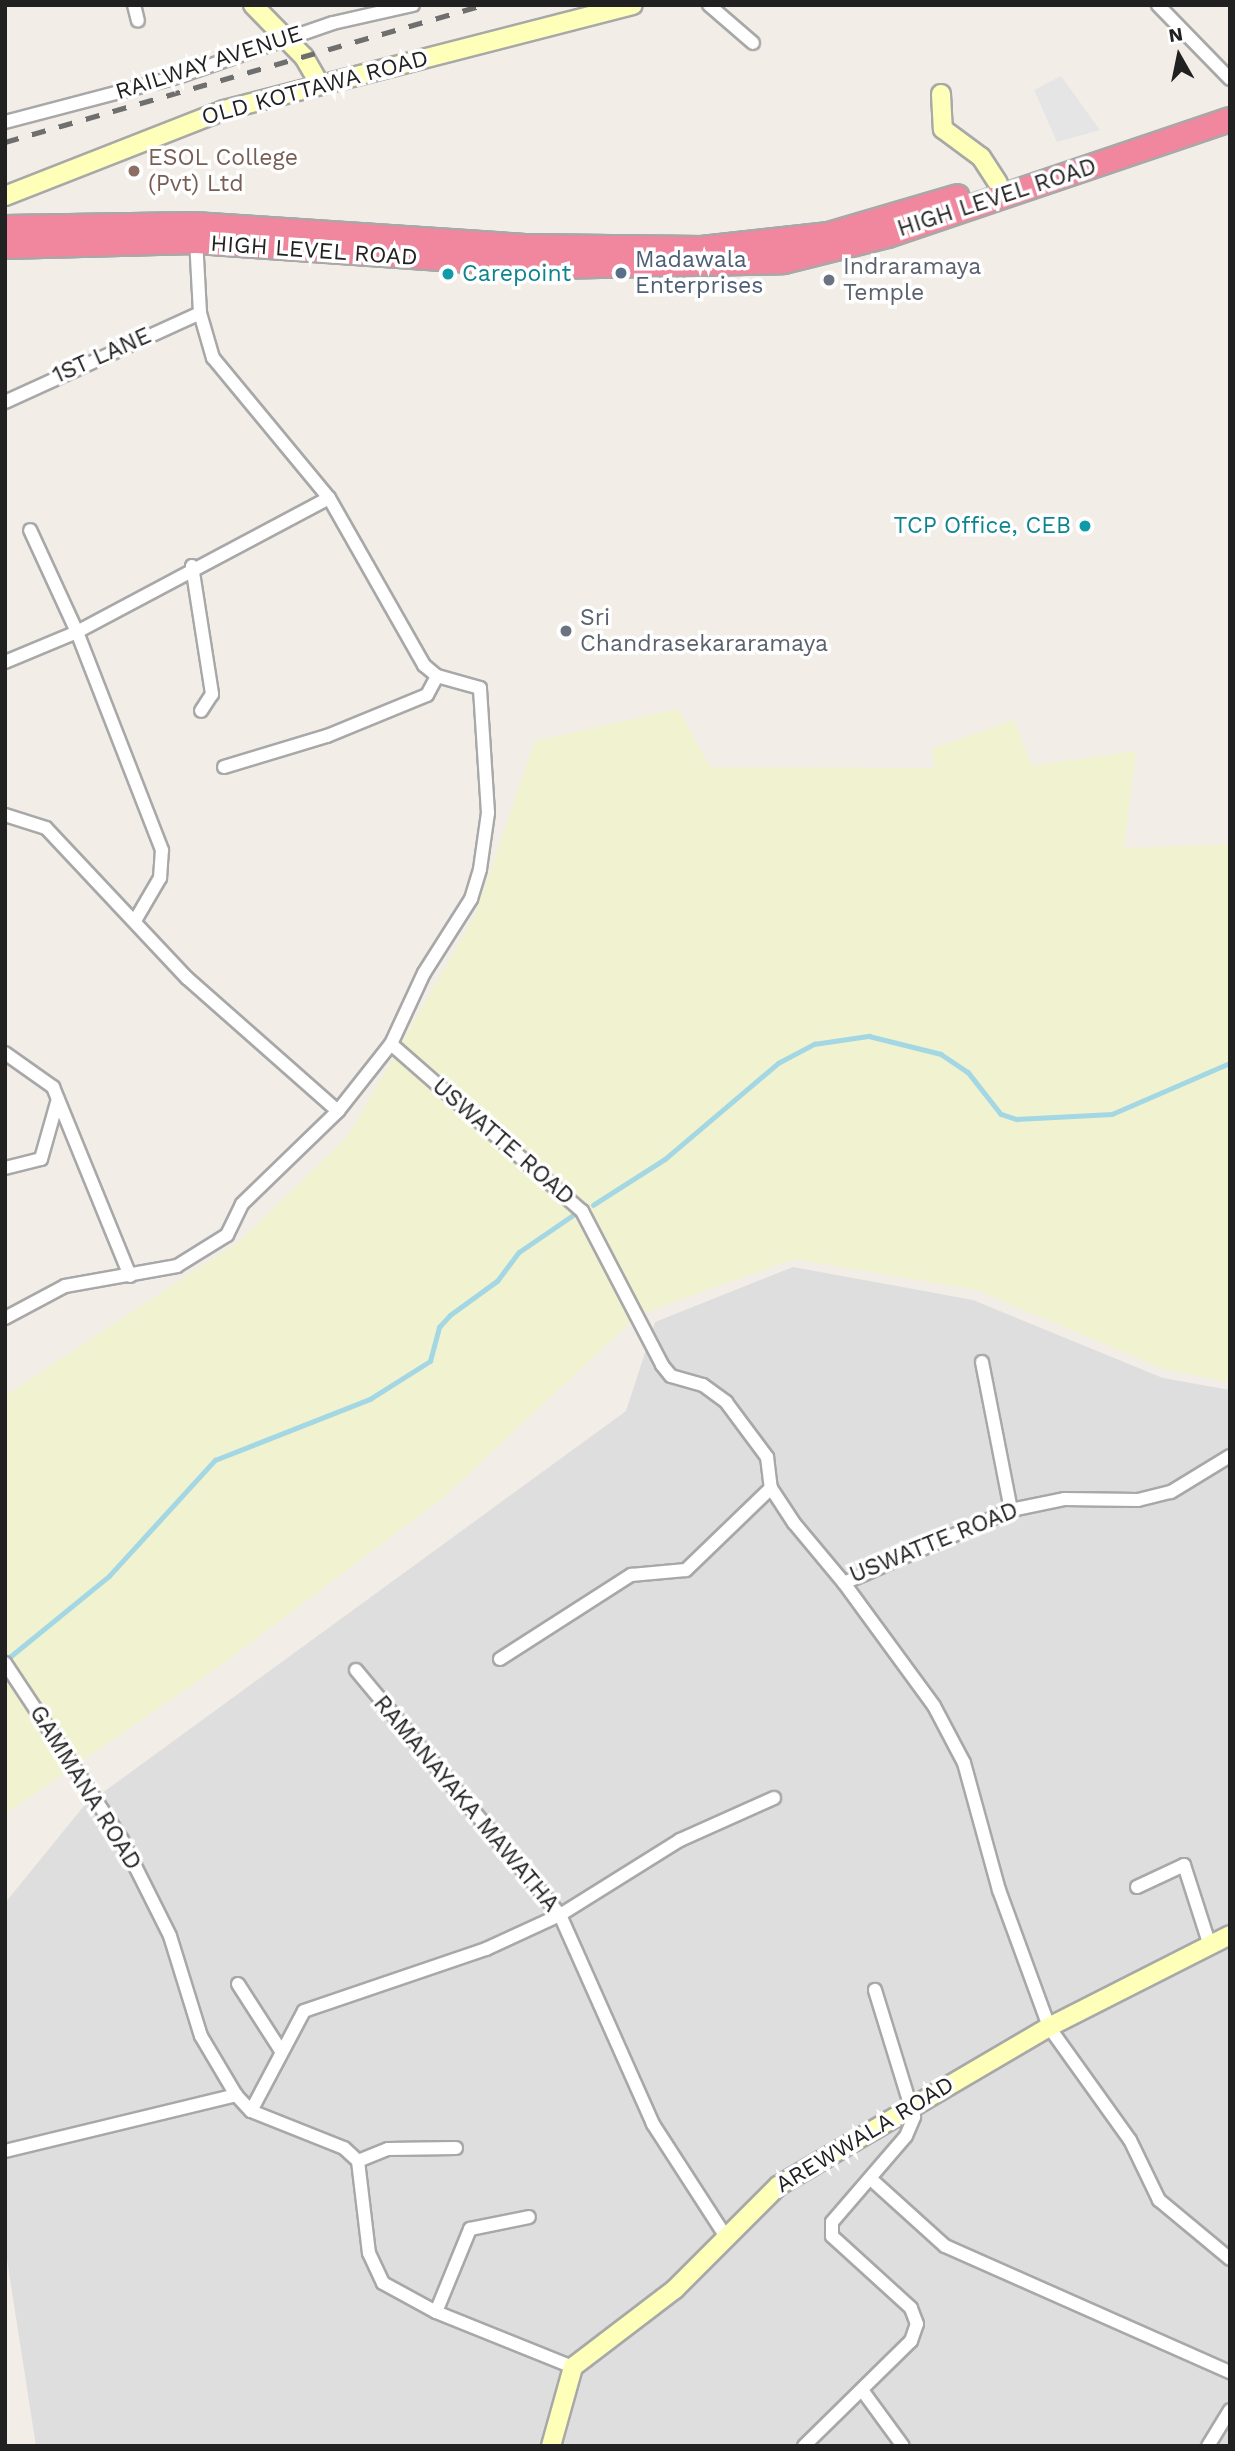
<!DOCTYPE html>
<style>
body{margin:0}
#map{position:relative;width:1235px;height:2451px;overflow:hidden;background:#f2eee7;font-family:"Work Sans",sans-serif}
div>[style]{position:absolute}
.residential>*{inset:0;background:#dfdede}
.farmland>*{inset:0;background:#f1f2d0}
.parking>*{inset:0;background:#e5e5e5}
.stream>*{height:4.5px;margin:-2.25px;padding:0 2.25px;transform-origin:2.25px;border-radius:2.25px;background:#a3d7e4}
.roads{filter:drop-shadow(2px 0 #a8a8a8) drop-shadow(-2px 0 #a8a8a8) drop-shadow(0 2px #a8a8a8) drop-shadow(0 -2px #a8a8a8)}
.street>*{height:12px;margin:-6px;padding:0 6px;transform-origin:6px;border-radius:6px;background:#fff}
.secondary>*{height:18px;margin:-9px;padding:0 9px;transform-origin:9px;border-radius:9px;background:#feffb8}
.highway>*{height:23px;margin:-11.5px;padding:0 11.5px;transform-origin:11.5px;border-radius:11.5px;background:#f0879e}
.rail>*{height:4.5px;margin-top:-2.25px;transform-origin:0;background:repeating-linear-gradient(90deg,#6f6f6f 0 14px,transparent 0 28px)}
.dots>*{width:19px;height:19px;translate:-50% -50%;box-sizing:border-box;border:4px solid #fff;border-radius:50%}
span{translate:-50% -50%;white-space:nowrap;text-align:center;line-height:1.15;-webkit-text-stroke:7px #fff;paint-order:stroke}
.street-label{font-size:23px;color:#212121}
.education-label{font-size:23px;color:#785e54}
.left{translate:0 -50%;text-align:left}
.service-label{font-size:23px;color:#4e5e75}
.worship-label{font-size:23px;color:#5b616d}
.culture-label{font-size:23px;color:#0d838f}
.right{translate:-100% -50%;text-align:right}
.frame{position:absolute;inset:0;border:7px solid #212121;pointer-events:none}
.north{position:absolute;left:1144px;top:21px;width:70px;height:70px;-webkit-text-stroke:5px #fff;paint-order:stroke;rotate:351deg;font-size:19px;font-weight:700;line-height:28px;text-align:center;color:#212121}
.north::after{content:'';display:block;margin:auto;width:24px;height:32px;background:#212121;clip-path:polygon(50% 0,100% 100%,50% 72%,0 100%)}
</style>
<div id="map">
<div class="residential">
<div style="clip-path:polygon(793px 1267px,973px 1300px,1163px 1378px,1230px 1390px,1230px 2446px,36px 2446px,5px 2247px,5px 1903px,83px 1807px,626px 1411px,655px 1322px)"></div>
</div>
<div class="farmland">
<div style="clip-path:polygon(678px 709px,710px 767px,934px 768px,932px 749px,1014px 720px,1032px 766px,1136px 751px,1124px 848px,1230px 844px,1230px 1382px,1163px 1369px,977px 1290px,794px 1259px,638px 1315px,444px 1497px,221px 1665px,5px 1814px,5px 1396px,241px 1240px,348px 1136px,475px 915px,535px 741px)"></div>
</div>
<div class="parking">
<div style="clip-path:polygon(1061px 76px,1100px 130px,1057px 142px,1034px 90px)"></div>
</div>
<div class="stream">
<div style="left:593px;top:1205px;width:85px;rotate:-32.6deg"></div>
<div style="left:665px;top:1159px;width:148px;rotate:-40.3deg"></div>
<div style="left:778px;top:1063px;width:41px;rotate:-27.8deg"></div>
<div style="left:814px;top:1044px;width:56px;rotate:-8.3deg"></div>
<div style="left:869px;top:1036px;width:74px;rotate:14deg"></div>
<div style="left:941px;top:1054px;width:32px;rotate:34deg"></div>
<div style="left:968px;top:1072px;width:53px;rotate:51.8deg"></div>
<div style="left:1001px;top:1114px;width:16px;rotate:18deg"></div>
<div style="left:1016px;top:1119px;width:96px;rotate:-3deg"></div>
<div style="left:1112px;top:1114px;width:129px;rotate:-23.4deg"></div>
<div style="left:6px;top:1660px;width:133px;rotate:-39.2deg"></div>
<div style="left:109px;top:1576px;width:157px;rotate:-47.6deg"></div>
<div style="left:215px;top:1460px;width:167px;rotate:-21.5deg"></div>
<div style="left:370px;top:1399px;width:71px;rotate:-32.3deg"></div>
<div style="left:430px;top:1361px;width:35px;rotate:-75deg"></div>
<div style="left:439px;top:1327px;width:16px;rotate:-47deg"></div>
<div style="left:450px;top:1315px;width:58px;rotate:-35.9deg"></div>
<div style="left:497px;top:1281px;width:36px;rotate:-53deg"></div>
<div style="left:519px;top:1252px;width:69px;rotate:-34.4deg"></div>
</div>
<div class="roads">
<div class="street">
<div style="left:134px;top:5px;width:16px;rotate:76deg"></div>
<div style="left:709px;top:5px;width:58px;rotate:40.8deg"></div>
<div style="left:1158px;top:5px;width:103px;rotate:45.8deg"></div>
<div style="left:5px;top:122px;width:178px;rotate:-14.7deg"></div>
<div style="left:177px;top:77px;width:165px;rotate:-19.1deg"></div>
<div style="left:333px;top:23px;width:82px;rotate:-12.7deg"></div>
<div style="left:5px;top:402px;width:214px;rotate:-24.5deg"></div>
<div style="left:192px;top:566px;width:130px;rotate:81.1deg"></div>
<div style="left:212px;top:694px;width:20px;rotate:123deg"></div>
<div style="left:5px;top:662px;width:78px;rotate:-22.6deg"></div>
<div style="left:77px;top:632px;width:112px;rotate:-114.7deg"></div>
<div style="left:224px;top:767px;width:108px;rotate:-16.8deg"></div>
<div style="left:327px;top:736px;width:108px;rotate:-22.3deg"></div>
<div style="left:427px;top:695px;width:21px;rotate:-62deg"></div>
<div style="left:5px;top:815px;width:43px;rotate:17.6deg"></div>
<div style="left:46px;top:828px;width:206px;rotate:46.8deg"></div>
<div style="left:187px;top:978px;width:201px;rotate:41.4deg"></div>
<div style="left:136px;top:919px;width:48px;rotate:-59.7deg"></div>
<div style="left:160px;top:878px;width:28px;rotate:-86deg"></div>
<div style="left:162px;top:850px;width:234px;rotate:-111.3deg"></div>
<div style="left:77px;top:632px;width:285px;rotate:-28deg"></div>
<div style="left:391px;top:1044px;width:254px;rotate:41.2deg"></div>
<div style="left:582px;top:1211px;width:174px;rotate:62.5deg"></div>
<div style="left:662px;top:1365px;width:14px;rotate:51deg"></div>
<div style="left:671px;top:1376px;width:33px;rotate:16deg"></div>
<div style="left:703px;top:1385px;width:29px;rotate:36deg"></div>
<div style="left:726px;top:1402px;width:69px;rotate:53.3deg"></div>
<div style="left:767px;top:1457px;width:31px;rotate:83deg"></div>
<div style="left:771px;top:1488px;width:42px;rotate:56.7deg"></div>
<div style="left:794px;top:1523px;width:78px;rotate:50.2deg"></div>
<div style="left:844px;top:1583px;width:182px;rotate:-23.6deg"></div>
<div style="left:1011px;top:1510px;width:54px;rotate:-11.7deg"></div>
<div style="left:1064px;top:1499px;width:74px;rotate:0.8deg"></div>
<div style="left:1138px;top:1500px;width:34px;rotate:-14deg"></div>
<div style="left:1171px;top:1492px;width:69px;rotate:-31.4deg"></div>
<div style="left:5px;top:1053px;width:59px;rotate:35.3deg"></div>
<div style="left:53px;top:1087px;width:204px;rotate:67.8deg"></div>
<div style="left:5px;top:1168px;width:37px;rotate:-14deg"></div>
<div style="left:41px;top:1159px;width:62px;rotate:-74.2deg"></div>
<div style="left:5px;top:1318px;width:68px;rotate:-28.1deg"></div>
<div style="left:65px;top:1286px;width:114px;rotate:-10.1deg"></div>
<div style="left:177px;top:1266px;width:59px;rotate:-31.8deg"></div>
<div style="left:227px;top:1235px;width:34px;rotate:-64deg"></div>
<div style="left:242px;top:1204px;width:134px;rotate:-44.1deg"></div>
<div style="left:338px;top:1111px;width:85px;rotate:-51.7deg"></div>
<div style="left:391px;top:1044px;width:78px;rotate:-65.1deg"></div>
<div style="left:424px;top:973px;width:88px;rotate:-57.6deg"></div>
<div style="left:471px;top:899px;width:31px;rotate:-73deg"></div>
<div style="left:480px;top:869px;width:57px;rotate:-81.9deg"></div>
<div style="left:488px;top:813px;width:125px;rotate:-93.7deg"></div>
<div style="left:480px;top:688px;width:45px;rotate:-164.4deg"></div>
<div style="left:437px;top:676px;width:17px;rotate:-140deg"></div>
<div style="left:424px;top:665px;width:192px;rotate:-119.6deg"></div>
<div style="left:329px;top:498px;width:182px;rotate:-129.6deg"></div>
<div style="left:213px;top:358px;width:47px;rotate:-106.1deg"></div>
<div style="left:200px;top:313px;width:74px;rotate:-93.1deg"></div>
<div style="left:982px;top:1362px;width:151px;rotate:78.9deg"></div>
<div style="left:844px;top:1583px;width:152px;rotate:53.8deg"></div>
<div style="left:934px;top:1706px;width:64px;rotate:62.2deg"></div>
<div style="left:964px;top:1763px;width:132px;rotate:74.6deg"></div>
<div style="left:999px;top:1890px;width:146px;rotate:69.9deg"></div>
<div style="left:1049px;top:2027px;width:139px;rotate:54.4deg"></div>
<div style="left:1130px;top:2140px;width:67px;rotate:64.2deg"></div>
<div style="left:1159px;top:2200px;width:92px;rotate:39.7deg"></div>
<div style="left:500px;top:1659px;width:156px;rotate:-32.7deg"></div>
<div style="left:631px;top:1575px;width:55px;rotate:-5.2deg"></div>
<div style="left:686px;top:1570px;width:118px;rotate:-44deg"></div>
<div style="left:5px;top:1663px;width:212px;rotate:56.5deg"></div>
<div style="left:122px;top:1840px;width:107px;rotate:63.4deg"></div>
<div style="left:170px;top:1936px;width:105px;rotate:72.8deg"></div>
<div style="left:201px;top:2036px;width:69px;rotate:59.3deg"></div>
<div style="left:236px;top:2095px;width:22px;rotate:47deg"></div>
<div style="left:251px;top:2111px;width:100px;rotate:21.7deg"></div>
<div style="left:344px;top:2148px;width:19px;rotate:43deg"></div>
<div style="left:358px;top:2161px;width:93px;rotate:83.2deg"></div>
<div style="left:369px;top:2253px;width:33px;rotate:65deg"></div>
<div style="left:383px;top:2283px;width:60px;rotate:28.7deg"></div>
<div style="left:436px;top:2312px;width:148px;rotate:21.9deg"></div>
<div style="left:356px;top:1670px;width:319px;rotate:50.2deg"></div>
<div style="left:560px;top:1915px;width:229px;rotate:66deg"></div>
<div style="left:653px;top:2124px;width:135px;rotate:57.1deg"></div>
<div style="left:1137px;top:1887px;width:52px;rotate:-25.1deg"></div>
<div style="left:1184px;top:1865px;width:85px;rotate:72.2deg"></div>
<div style="left:238px;top:1984px;width:80px;rotate:57.3deg"></div>
<div style="left:251px;top:2111px;width:113px;rotate:-62.1deg"></div>
<div style="left:304px;top:2011px;width:192px;rotate:-18.8deg"></div>
<div style="left:486px;top:1949px;width:81px;rotate:-24.7deg"></div>
<div style="left:560px;top:1915px;width:142px;rotate:-32deg"></div>
<div style="left:680px;top:1840px;width:103px;rotate:-24.1deg"></div>
<div style="left:5px;top:2151px;width:238px;rotate:-13.6deg"></div>
<div style="left:358px;top:2161px;width:32px;rotate:-22deg"></div>
<div style="left:388px;top:2149px;width:68px;rotate:-0.8deg"></div>
<div style="left:872px;top:2180px;width:98px;rotate:42.1deg"></div>
<div style="left:945px;top:2246px;width:312px;rotate:23.9deg"></div>
<div style="left:436px;top:2312px;width:90px;rotate:-67.7deg"></div>
<div style="left:470px;top:2229px;width:60px;rotate:-11.5deg"></div>
<div style="left:862px;top:2390px;width:69px;rotate:53.8deg"></div>
<div style="left:804px;top:2446px;width:150px;rotate:-44.5deg"></div>
<div style="left:911px;top:2341px;width:18px;rotate:-71deg"></div>
<div style="left:917px;top:2324px;width:17px;rotate:-111deg"></div>
<div style="left:911px;top:2308px;width:107px;rotate:-137.7deg"></div>
<div style="left:832px;top:2236px;width:14px;rotate:-90deg"></div>
<div style="left:832px;top:2222px;width:113px;rotate:-49.3deg"></div>
<div style="left:906px;top:2136px;width:21px;rotate:-67deg"></div>
<div style="left:914px;top:2117px;width:133px;rotate:-107.1deg"></div>
<div style="left:1208px;top:2446px;width:42px;rotate:-58.6deg"></div>
</div>
<div class="secondary">
<div style="left:253px;top:5px;width:73px;rotate:45.6deg"></div>
<div style="left:304px;top:57px;width:30px;rotate:60deg"></div>
<div style="left:941px;top:94px;width:35px;rotate:87deg"></div>
<div style="left:943px;top:129px;width:47px;rotate:36.4deg"></div>
<div style="left:981px;top:157px;width:31px;rotate:57deg"></div>
<div style="left:5px;top:196px;width:235px;rotate:-21.4deg"></div>
<div style="left:224px;top:110px;width:422px;rotate:-14.4deg"></div>
<div style="left:551px;top:2446px;width:82px;rotate:-74.4deg"></div>
<div style="left:573px;top:2367px;width:128px;rotate:-37.4deg"></div>
<div style="left:675px;top:2289px;width:146px;rotate:-45deg"></div>
<div style="left:778px;top:2186px;width:314px;rotate:-30.4deg"></div>
<div style="left:1049px;top:2027px;width:203px;rotate:-26.9deg"></div>
</div>
<div class="highway">
<div style="left:5px;top:227px;width:189px;rotate:-0.9deg"></div>
<div style="left:194px;top:224px;width:328px;rotate:3.8deg"></div>
<div style="left:521px;top:246px;width:180px;rotate:0.6deg"></div>
<div style="left:701px;top:248px;width:128px;rotate:-6.3deg"></div>
<div style="left:828px;top:234px;width:134px;rotate:-16.4deg"></div>
<div style="left:5px;top:246px;width:191px;rotate:-1.5deg"></div>
<div style="left:196px;top:241px;width:356px;rotate:4deg"></div>
<div style="left:551px;top:266px;width:232px;rotate:-1.2deg"></div>
<div style="left:783px;top:261px;width:107px;rotate:-14deg"></div>
<div style="left:887px;top:235px;width:362px;rotate:-18.7deg"></div>
</div>
</div>
<div class="rail">
<div style="left:5px;top:142px;width:498px;rotate:-16deg"></div>
</div>
<div class="dots">
<div style="left:134px;top:171px;background:#8d6e63"></div>
<div style="left:621px;top:273px;background:#5c6f8a"></div>
<div style="left:448px;top:274px;background:#0f9aa8"></div>
<div style="left:829px;top:280px;background:#6b7280"></div>
<div style="left:1085px;top:526px;background:#0f9aa8"></div>
<div style="left:566px;top:631px;background:#6b7280"></div>
</div>
<div class="street-label">
<span style="left:209px;top:63px;rotate:-18deg">RAILWAY AVENUE</span>
<span style="left:315px;top:88px;rotate:-15deg">OLD KOTTAWA ROAD</span>
<span style="left:997px;top:198px;rotate:-18deg">HIGH LEVEL ROAD</span>
<span style="left:314px;top:251px;rotate:4deg">HIGH LEVEL ROAD</span>
<span style="left:102px;top:356px;rotate:-24deg">1ST LANE</span>
<span style="left:503px;top:1142px;rotate:41deg">USWATTE ROAD</span>
<span style="left:934px;top:1543px;rotate:-22deg">USWATTE ROAD</span>
<span style="left:85px;top:1788px;rotate:58deg">GAMMANA ROAD</span>
<span style="left:466px;top:1804px;rotate:50deg">RAMANAYAKA MAWATHA</span>
<span style="left:865px;top:2135px;rotate:-31deg">AREWWALA ROAD</span>
</div>
<div class="education-label">
<span class="left" style="left:148px;top:171px">ESOL College<br>(Pvt) Ltd</span>
</div>
<div class="service-label">
<span class="left" style="left:635px;top:273px">Madawala<br>Enterprises</span>
</div>
<div class="worship-label">
<span class="left" style="left:843px;top:280px">Indraramaya<br>Temple</span>
<span class="left" style="left:580px;top:631px">Sri<br>Chandrasekararamaya</span>
</div>
<div class="culture-label">
<span class="left" style="left:462px;top:274px">Carepoint</span>
<span class="right" style="left:1071px;top:526px">TCP Office, CEB</span>
</div>
<div class="frame"></div>
<div class="north">N</div>
</div>
